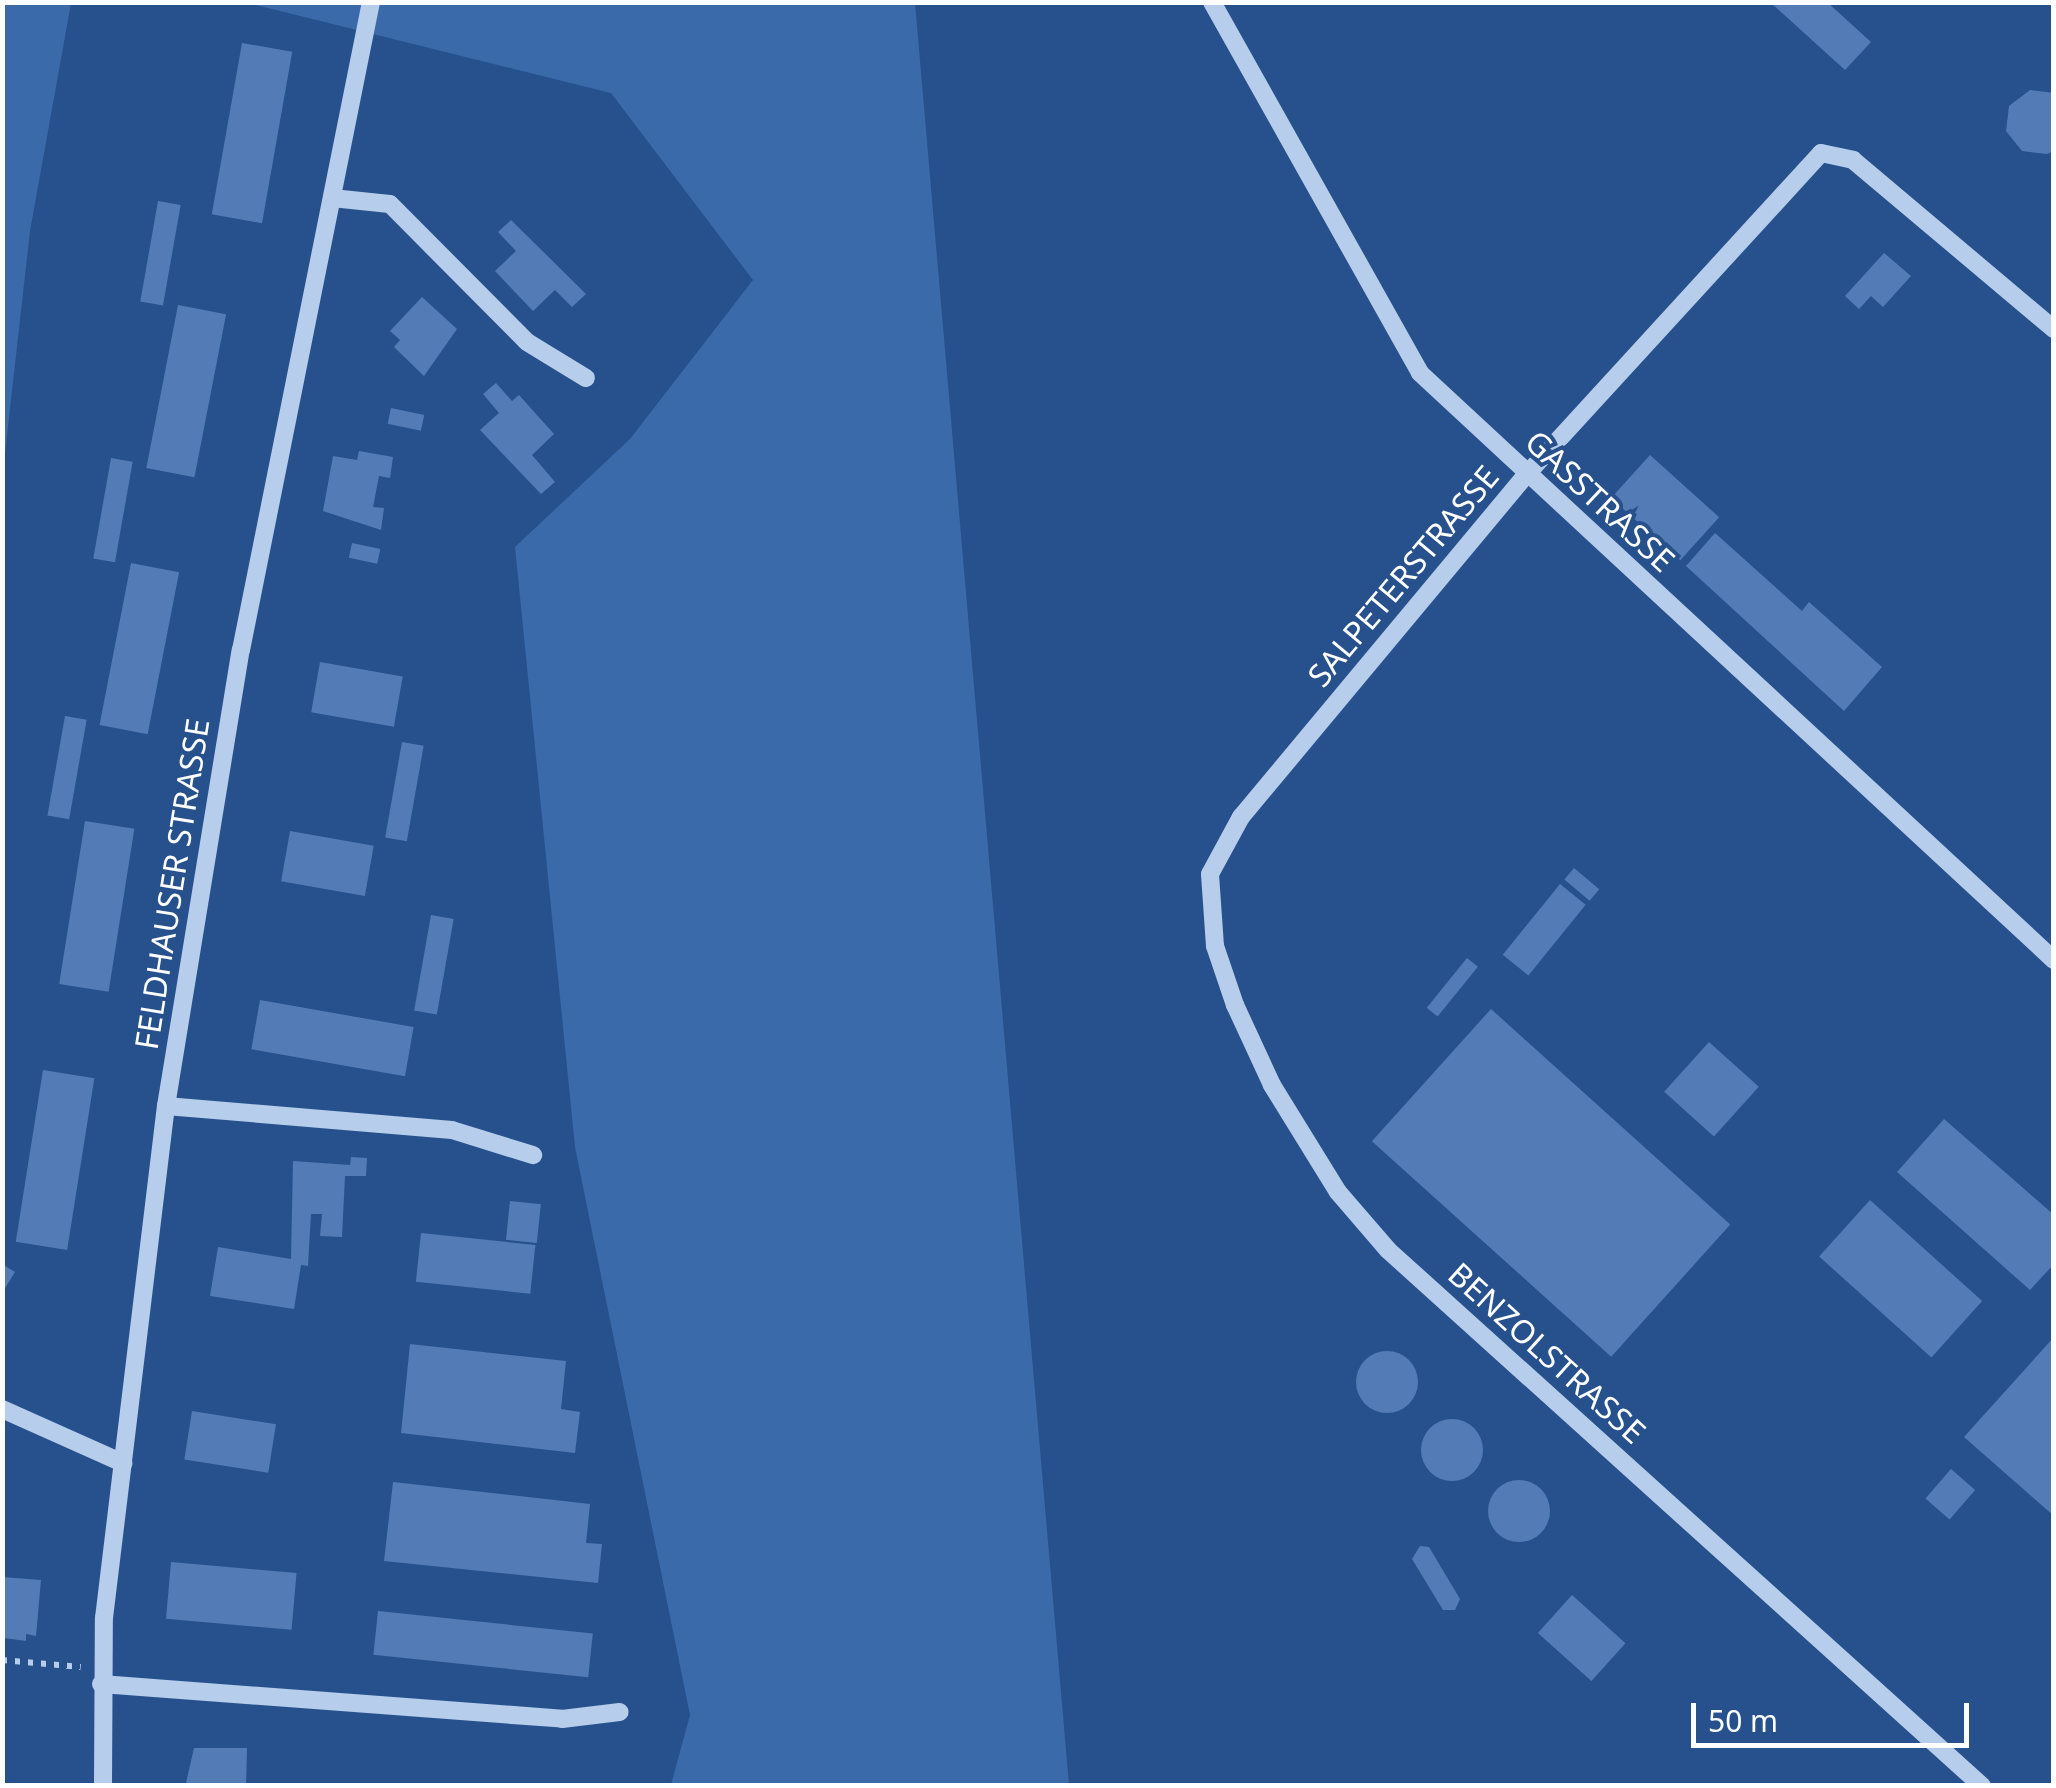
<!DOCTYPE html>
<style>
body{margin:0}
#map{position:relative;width:2056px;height:1788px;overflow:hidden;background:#27518d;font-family:"Noto Sans",sans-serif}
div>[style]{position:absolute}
.green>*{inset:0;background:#3b6aaa}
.building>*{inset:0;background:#537cb6;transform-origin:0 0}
.round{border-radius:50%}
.path>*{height:6px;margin-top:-3px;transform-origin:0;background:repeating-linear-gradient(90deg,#b6cdeb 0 5px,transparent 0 13px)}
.minor>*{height:18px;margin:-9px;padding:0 9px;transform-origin:9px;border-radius:9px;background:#b6cdeb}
span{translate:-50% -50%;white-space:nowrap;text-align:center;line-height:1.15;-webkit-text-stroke:8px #27518d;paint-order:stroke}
.street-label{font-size:32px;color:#fff}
.frame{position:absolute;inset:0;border:5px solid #fff;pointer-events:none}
.scale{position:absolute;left:1691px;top:1703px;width:278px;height:45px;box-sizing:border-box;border:5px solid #fff;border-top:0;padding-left:12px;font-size:30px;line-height:35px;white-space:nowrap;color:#fff;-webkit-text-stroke:8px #27518d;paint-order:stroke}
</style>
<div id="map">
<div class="green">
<div style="clip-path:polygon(3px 2px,71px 3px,30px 231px,3px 471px)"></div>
<div style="clip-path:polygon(248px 3px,915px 3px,1069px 1785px,671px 1785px,690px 1715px,575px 1147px,515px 547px,630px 439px,753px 280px,611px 93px)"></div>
</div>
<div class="building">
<div style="clip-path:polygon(1770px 2px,1827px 2px,1871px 42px,1845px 70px)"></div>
<div style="left:242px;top:43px;width:51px;height:174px;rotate:10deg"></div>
<div style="clip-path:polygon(2030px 90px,2054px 93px,2054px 151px,2047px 154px,2022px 151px,2006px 131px,2009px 106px)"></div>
<div style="left:158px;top:201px;width:23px;height:102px;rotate:10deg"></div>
<div style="clip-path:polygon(511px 220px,586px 294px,572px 307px,555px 290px,533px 311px,495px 271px,516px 251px,498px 232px)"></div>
<div style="clip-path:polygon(1884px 253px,1911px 276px,1883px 307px,1871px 296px,1859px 309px,1845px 296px)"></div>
<div style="clip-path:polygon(422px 297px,457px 329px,424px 376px,394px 347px,400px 340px,390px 331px)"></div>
<div style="left:178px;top:305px;width:49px;height:166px;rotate:11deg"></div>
<div style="clip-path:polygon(496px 383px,512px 401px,519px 395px,554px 434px,532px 455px,555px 482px,541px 494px,480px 430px,499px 413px,483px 394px)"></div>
<div style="left:391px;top:408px;width:34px;height:16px;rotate:12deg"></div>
<div style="clip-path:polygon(359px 451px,393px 457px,390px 478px,379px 476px,373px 507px,384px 508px,381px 530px,323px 511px,333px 456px,357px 460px)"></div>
<div style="left:1650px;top:455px;width:93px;height:58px;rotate:42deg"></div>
<div style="left:111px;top:458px;width:22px;height:102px;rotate:10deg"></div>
<div style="clip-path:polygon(1715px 533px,1802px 611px,1809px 602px,1882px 667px,1844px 711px,1686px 566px)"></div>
<div style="left:352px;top:543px;width:29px;height:15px;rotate:12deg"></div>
<div style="left:131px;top:563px;width:49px;height:165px;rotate:11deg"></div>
<div style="left:320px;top:662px;width:84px;height:51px;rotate:10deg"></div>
<div style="left:65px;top:716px;width:22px;height:101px;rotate:10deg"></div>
<div style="left:402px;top:742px;width:22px;height:97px;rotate:10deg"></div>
<div style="left:85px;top:821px;width:50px;height:165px;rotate:9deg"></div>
<div style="left:290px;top:831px;width:85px;height:51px;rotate:10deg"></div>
<div style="left:1574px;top:868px;width:33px;height:15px;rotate:40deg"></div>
<div style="left:1560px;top:884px;width:33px;height:91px;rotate:39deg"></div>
<div style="left:431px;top:915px;width:23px;height:97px;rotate:10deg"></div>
<div style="left:1467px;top:958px;width:14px;height:64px;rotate:39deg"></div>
<div style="left:260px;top:1000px;width:156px;height:50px;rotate:10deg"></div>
<div style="left:1491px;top:1009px;width:322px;height:178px;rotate:42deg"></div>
<div style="left:1709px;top:1042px;width:67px;height:67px;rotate:42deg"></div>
<div style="left:43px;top:1070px;width:52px;height:174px;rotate:9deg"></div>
<div style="clip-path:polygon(1944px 1119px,2054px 1215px,2054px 1264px,2030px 1290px,1897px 1172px)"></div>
<div style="clip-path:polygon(351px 1157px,367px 1158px,366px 1176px,345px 1176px,342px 1237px,320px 1236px,322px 1214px,311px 1214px,308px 1266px,301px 1265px,294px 1309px,210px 1296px,218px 1247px,291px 1259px,293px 1161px,350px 1165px)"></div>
<div style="left:1870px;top:1200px;width:151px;height:76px;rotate:42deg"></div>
<div style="left:510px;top:1201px;width:31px;height:39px;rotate:6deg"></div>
<div style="left:421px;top:1233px;width:115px;height:49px;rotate:6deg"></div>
<div style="clip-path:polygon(2px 1264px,15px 1272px,2px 1293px)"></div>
<div style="clip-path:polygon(2054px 1337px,2054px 1516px,1964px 1437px)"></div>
<div style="clip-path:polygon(410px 1344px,566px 1361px,561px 1409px,580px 1412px,575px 1453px,401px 1433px)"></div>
<div class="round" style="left:1356px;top:1351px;width:62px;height:62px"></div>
<div style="left:192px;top:1411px;width:85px;height:49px;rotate:9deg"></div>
<div class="round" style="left:1421px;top:1419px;width:62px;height:62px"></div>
<div style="left:1951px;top:1469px;width:32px;height:39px;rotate:41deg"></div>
<div class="round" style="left:1488px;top:1480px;width:62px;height:62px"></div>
<div style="clip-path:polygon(393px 1482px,590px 1504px,586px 1543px,602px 1544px,598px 1583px,384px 1561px)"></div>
<div style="clip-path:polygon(1420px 1546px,1429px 1547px,1460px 1599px,1455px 1610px,1443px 1610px,1412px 1559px)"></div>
<div style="left:171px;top:1562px;width:126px;height:57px;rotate:5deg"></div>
<div style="clip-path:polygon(2px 1577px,41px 1580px,36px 1636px,26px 1634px,26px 1641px,4px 1638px)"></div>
<div style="left:1572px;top:1595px;width:72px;height:51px;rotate:42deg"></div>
<div style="left:378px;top:1611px;width:216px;height:44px;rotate:6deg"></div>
<div style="clip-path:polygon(194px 1748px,247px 1748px,246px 1786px,186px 1783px)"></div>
</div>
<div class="path">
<div style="left:2px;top:1660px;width:79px;rotate:5.1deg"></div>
</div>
<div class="minor">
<div style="left:1212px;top:2px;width:425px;rotate:60.7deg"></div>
<div style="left:1420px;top:373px;width:864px;rotate:42.8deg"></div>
<div style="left:332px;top:198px;width:58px;rotate:5.9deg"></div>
<div style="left:390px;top:204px;width:194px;rotate:45.2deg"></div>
<div style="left:527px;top:342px;width:69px;rotate:31.4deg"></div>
<div style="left:166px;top:1106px;width:287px;rotate:4.8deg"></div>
<div style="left:452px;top:1130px;width:85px;rotate:17.2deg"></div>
<div style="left:2px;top:1409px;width:133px;rotate:24.1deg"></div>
<div style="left:101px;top:1684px;width:462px;rotate:4.3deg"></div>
<div style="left:562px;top:1719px;width:58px;rotate:-6.9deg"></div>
<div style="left:103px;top:1786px;width:168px;rotate:-89.7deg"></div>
<div style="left:104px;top:1618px;width:516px;rotate:-83.1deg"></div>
<div style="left:166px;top:1106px;width:462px;rotate:-80.7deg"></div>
<div style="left:241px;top:650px;width:661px;rotate:-78.66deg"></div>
<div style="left:1982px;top:1786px;width:800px;rotate:-137.94deg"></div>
<div style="left:1388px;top:1250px;width:77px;rotate:-130.8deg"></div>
<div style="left:1338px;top:1192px;width:126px;rotate:-121.7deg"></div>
<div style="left:1272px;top:1085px;width:88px;rotate:-114.8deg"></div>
<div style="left:1235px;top:1005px;width:62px;rotate:-108.7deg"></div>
<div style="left:1215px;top:946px;width:72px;rotate:-94deg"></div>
<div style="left:1210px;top:874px;width:65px;rotate:-61.5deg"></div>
<div style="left:1241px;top:817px;width:447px;rotate:-50.2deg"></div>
<div style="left:1527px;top:474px;width:435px;rotate:-47.5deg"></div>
<div style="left:1821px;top:153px;width:33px;rotate:12deg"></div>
<div style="left:1853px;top:160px;width:263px;rotate:40.1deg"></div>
</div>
<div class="street-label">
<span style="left:1600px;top:501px;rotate:43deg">GASSTRASSE</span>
<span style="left:1403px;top:576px;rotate:-50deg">SALPETERSTRASSE</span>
<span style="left:172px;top:884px;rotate:-81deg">FELDHAUSER STRASSE</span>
<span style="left:1547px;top:1353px;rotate:42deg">BENZOLSTRASSE</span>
</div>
<div class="frame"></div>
<div class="scale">50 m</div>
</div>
